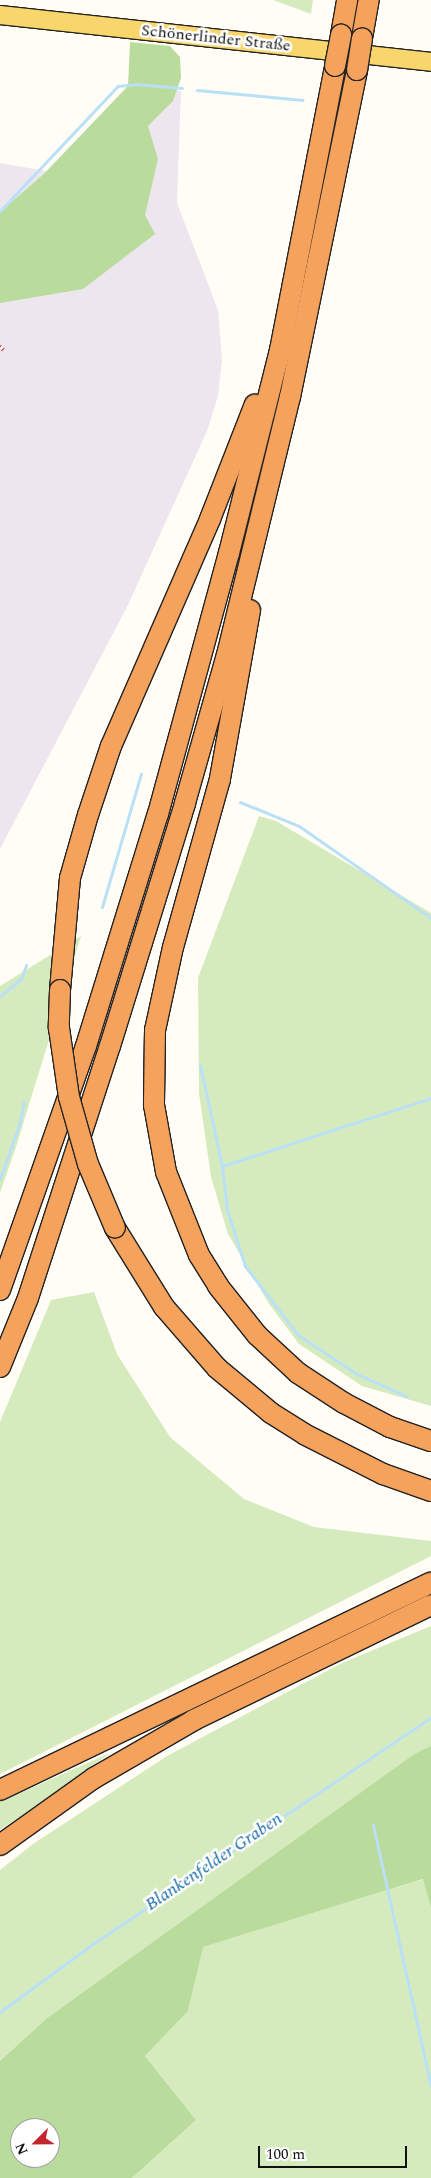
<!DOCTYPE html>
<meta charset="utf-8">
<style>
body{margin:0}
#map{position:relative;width:431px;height:2178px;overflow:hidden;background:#fffdf5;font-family:Spectral,serif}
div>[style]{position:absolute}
.industrial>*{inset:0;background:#eee6ef}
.green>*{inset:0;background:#d5ebbd}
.forest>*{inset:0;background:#b9dc9c}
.stream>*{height:3px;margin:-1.5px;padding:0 1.5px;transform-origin:1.5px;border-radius:1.5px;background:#b9e0f7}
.roads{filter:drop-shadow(1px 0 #222) drop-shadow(-1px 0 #222) drop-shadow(0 1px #222) drop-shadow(0 -1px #222)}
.major>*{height:18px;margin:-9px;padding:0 9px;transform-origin:9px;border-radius:9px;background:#f9d66b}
.highway>*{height:20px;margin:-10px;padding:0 10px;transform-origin:10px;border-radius:10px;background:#f5a25d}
.rail>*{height:5px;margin-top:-2.5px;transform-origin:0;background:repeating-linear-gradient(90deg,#fff 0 9px,#c4262e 0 18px);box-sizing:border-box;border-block:1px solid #c4262e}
.bridges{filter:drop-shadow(1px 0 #222) drop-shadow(-1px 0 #222) drop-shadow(0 1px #222) drop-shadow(0 -1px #222)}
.highway-bridge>*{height:20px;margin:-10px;padding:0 10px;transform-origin:10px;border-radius:10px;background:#f5a25d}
span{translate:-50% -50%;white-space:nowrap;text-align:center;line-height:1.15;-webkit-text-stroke:5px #fff;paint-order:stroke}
.street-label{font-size:16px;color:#111}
.water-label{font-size:18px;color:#1768a6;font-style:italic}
.north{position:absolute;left:10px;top:2118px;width:50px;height:50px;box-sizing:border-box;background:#fff;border:1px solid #a0a0a0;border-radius:50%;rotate:247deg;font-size:14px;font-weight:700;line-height:20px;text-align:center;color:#111}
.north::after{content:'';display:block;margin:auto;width:18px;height:22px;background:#c4262e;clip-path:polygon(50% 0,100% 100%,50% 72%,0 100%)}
.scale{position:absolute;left:258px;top:2146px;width:149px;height:22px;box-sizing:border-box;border:2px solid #111;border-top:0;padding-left:6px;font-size:15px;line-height:18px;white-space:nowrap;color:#111;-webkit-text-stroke:4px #fff;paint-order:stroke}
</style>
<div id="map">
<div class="industrial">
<div style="clip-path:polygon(128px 86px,181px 91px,177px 203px,218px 310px,222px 360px,218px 396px,207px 431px,128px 605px,0 849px,0 163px,46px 171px)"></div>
</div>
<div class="green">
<div style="clip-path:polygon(273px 0,313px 0,311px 14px)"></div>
<div style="clip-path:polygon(259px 816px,276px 821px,431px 913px,431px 1406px,362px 1386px,299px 1344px,269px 1304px,228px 1234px,211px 1177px,199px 1093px,198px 978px)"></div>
<div style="clip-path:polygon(81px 936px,16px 1147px,0 1193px,0 986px)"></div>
<div style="clip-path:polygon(94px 1292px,117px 1354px,170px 1437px,244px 1499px,314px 1527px,431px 1541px,431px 1556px,0 1774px,0 1422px,51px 1300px)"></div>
<div style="clip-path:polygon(431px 1626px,431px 1747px,414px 1754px,47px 2018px,0 2061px,0 1870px,33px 1844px,167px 1756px,342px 1663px)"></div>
<div style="clip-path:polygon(112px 1752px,28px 1811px,0 1830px,0 1802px)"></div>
<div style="clip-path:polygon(424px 1879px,431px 1908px,431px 2178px,132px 2178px,196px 2120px,145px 2056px,188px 2011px,202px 1947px)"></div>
</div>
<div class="forest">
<div style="clip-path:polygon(130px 42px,170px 46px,180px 57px,181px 78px,173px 101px,148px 126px,158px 159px,145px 215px,155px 234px,83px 289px,0 303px,0 212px,46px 172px,128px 86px)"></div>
<div style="clip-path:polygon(evenodd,431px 1746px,431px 1908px,423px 1879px,203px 1947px,188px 2011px,145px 2056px,196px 2120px,132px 2178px,0 2178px,0 2061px,47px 2018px,414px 1754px,431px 1746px,20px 2128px,50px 2128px,50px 2158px,20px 2158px,20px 2128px)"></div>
</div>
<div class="stream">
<div style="left:197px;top:90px;width:106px;rotate:5.4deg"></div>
<div style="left:0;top:211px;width:172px;rotate:-46.7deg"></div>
<div style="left:118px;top:86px;width:18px;rotate:-6deg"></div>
<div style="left:136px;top:84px;width:46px;rotate:5deg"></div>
<div style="left:240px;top:802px;width:64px;rotate:22.1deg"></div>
<div style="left:299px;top:826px;width:161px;rotate:34.9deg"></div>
<div style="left:102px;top:907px;width:139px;rotate:-73.7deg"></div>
<div style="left:0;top:996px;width:27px;rotate:-39deg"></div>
<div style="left:21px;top:979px;width:15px;rotate:-70deg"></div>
<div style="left:200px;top:1065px;width:103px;rotate:77.7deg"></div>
<div style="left:222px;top:1166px;width:44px;rotate:83.5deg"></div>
<div style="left:227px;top:1210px;width:59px;rotate:72.2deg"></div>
<div style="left:245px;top:1266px;width:87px;rotate:52.5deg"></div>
<div style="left:298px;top:1335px;width:71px;rotate:33.5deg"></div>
<div style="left:357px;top:1374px;width:54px;rotate:24.2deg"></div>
<div style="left:222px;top:1166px;width:220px;rotate:-18deg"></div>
<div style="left:0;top:1179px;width:60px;rotate:-70.7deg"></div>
<div style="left:20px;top:1122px;width:21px;rotate:-79deg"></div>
<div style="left:373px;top:1825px;width:268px;rotate:77.5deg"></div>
<div style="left:0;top:2012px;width:117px;rotate:-36.3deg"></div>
<div style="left:94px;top:1943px;width:406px;rotate:-33.8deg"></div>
</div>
<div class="roads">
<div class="major">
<div style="left:0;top:15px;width:434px;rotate:6.2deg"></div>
</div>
<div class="highway">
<div style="left:341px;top:35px;width:36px;rotate:-80deg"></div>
<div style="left:362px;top:38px;width:39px;rotate:-80deg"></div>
<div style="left:250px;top:610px;width:172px;rotate:100.1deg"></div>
<div style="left:220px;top:779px;width:174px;rotate:105.6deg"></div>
<div style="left:173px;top:947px;width:85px;rotate:102.2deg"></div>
<div style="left:155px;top:1030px;width:75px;rotate:90.8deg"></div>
<div style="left:154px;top:1105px;width:68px;rotate:79.8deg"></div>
<div style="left:166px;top:1172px;width:89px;rotate:68.3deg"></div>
<div style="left:199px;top:1255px;width:36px;rotate:58deg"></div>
<div style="left:218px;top:1286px;width:63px;rotate:51.5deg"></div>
<div style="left:257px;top:1335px;width:56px;rotate:42.8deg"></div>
<div style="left:298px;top:1373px;width:55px;rotate:33.1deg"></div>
<div style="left:344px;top:1403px;width:52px;rotate:27.6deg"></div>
<div style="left:390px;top:1427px;width:43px;rotate:18.9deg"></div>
<div style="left:60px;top:990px;width:112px;rotate:-84.9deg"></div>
<div style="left:70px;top:878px;width:66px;rotate:-74.1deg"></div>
<div style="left:88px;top:815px;width:73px;rotate:-71.6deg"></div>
<div style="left:111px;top:746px;width:248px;rotate:-66.4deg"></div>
<div style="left:210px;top:519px;width:123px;rotate:-68.6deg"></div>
<div style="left:115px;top:1228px;width:93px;rotate:58.2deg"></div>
<div style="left:164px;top:1307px;width:81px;rotate:49deg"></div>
<div style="left:217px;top:1368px;width:70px;rotate:39.8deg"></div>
<div style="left:271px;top:1413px;width:39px;rotate:32deg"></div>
<div style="left:304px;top:1434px;width:89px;rotate:26.9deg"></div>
<div style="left:383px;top:1474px;width:51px;rotate:19.5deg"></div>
<div style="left:0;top:1290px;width:259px;rotate:-70.6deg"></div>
<div style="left:86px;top:1046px;width:243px;rotate:-72.8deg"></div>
<div style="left:158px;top:814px;width:270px;rotate:-74.8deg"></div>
<div style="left:229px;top:553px;width:209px;rotate:-75.9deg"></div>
<div style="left:280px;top:350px;width:289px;rotate:-79deg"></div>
<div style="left:0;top:1367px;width:74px;rotate:-67.9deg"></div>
<div style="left:28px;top:1298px;width:265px;rotate:-72deg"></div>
<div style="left:110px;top:1046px;width:254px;rotate:-72.8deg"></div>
<div style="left:185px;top:803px;width:154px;rotate:-74.2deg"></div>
<div style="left:227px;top:655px;width:266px;rotate:-76.3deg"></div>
<div style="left:290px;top:397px;width:334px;rotate:-78.4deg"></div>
<div style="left:0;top:1790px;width:478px;rotate:-25.7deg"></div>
<div style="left:0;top:1845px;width:115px;rotate:-35.5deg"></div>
<div style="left:94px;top:1778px;width:116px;rotate:-30.1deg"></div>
<div style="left:194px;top:1720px;width:263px;rotate:-25.9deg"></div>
</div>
</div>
<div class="rail">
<div style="left:0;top:349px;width:4px;rotate:-45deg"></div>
</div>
<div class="bridges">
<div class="highway-bridge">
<div style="left:335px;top:66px;width:32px;rotate:-79deg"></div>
<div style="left:357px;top:70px;width:32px;rotate:-81deg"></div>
<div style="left:60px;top:990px;width:38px;rotate:92deg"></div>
<div style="left:59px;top:1028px;width:70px;rotate:81.8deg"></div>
<div style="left:69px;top:1097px;width:70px;rotate:74.2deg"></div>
<div style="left:88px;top:1164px;width:69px;rotate:67.1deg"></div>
</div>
</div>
<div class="street-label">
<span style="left:216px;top:38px;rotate:6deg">Schönerlinder Straße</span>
</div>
<div class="water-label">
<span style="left:214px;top:1862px;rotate:-34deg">Blankenfelder Graben</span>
</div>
<div class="north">N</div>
<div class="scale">100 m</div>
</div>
